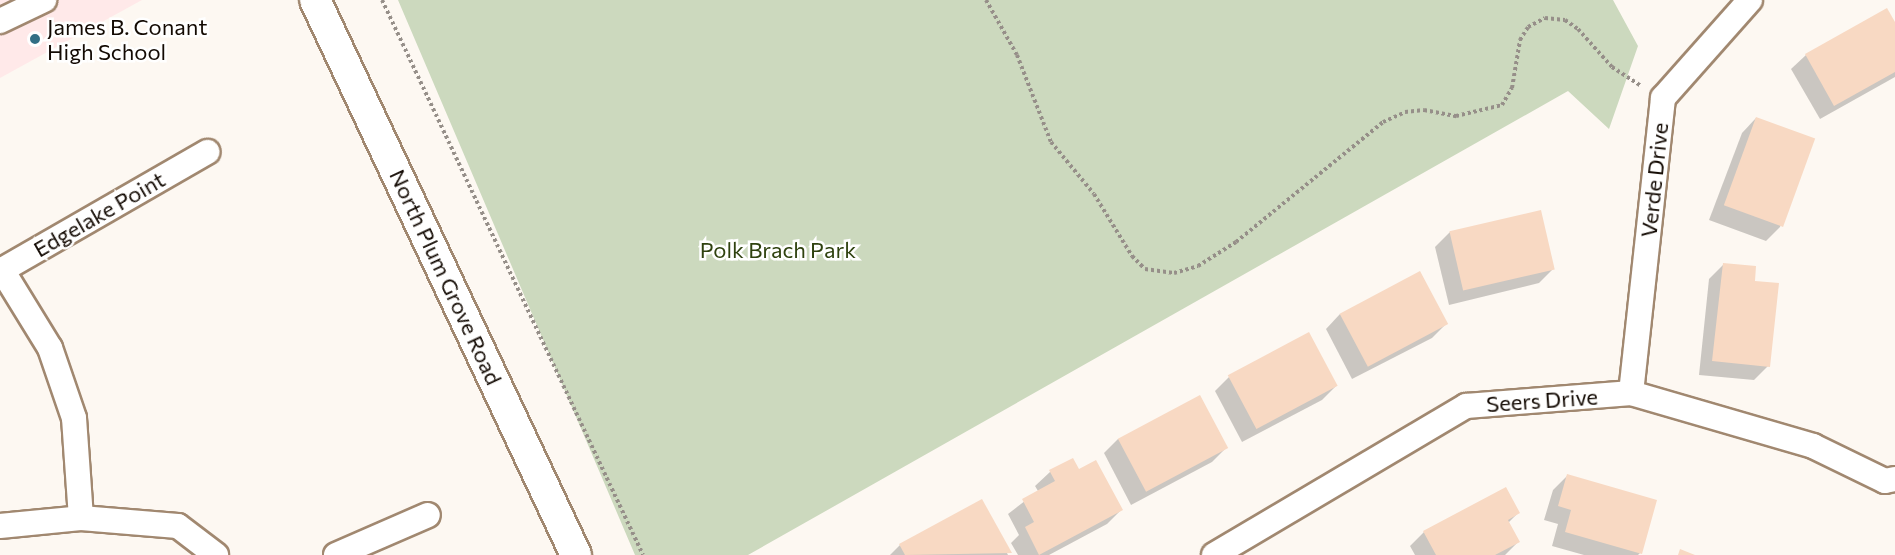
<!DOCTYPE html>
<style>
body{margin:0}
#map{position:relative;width:1895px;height:555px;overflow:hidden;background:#fdf8f2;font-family:Commissioner,sans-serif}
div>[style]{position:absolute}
.education>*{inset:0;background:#ffe9e9}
.green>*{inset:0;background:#ccd9be}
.shadow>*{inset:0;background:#0003}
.building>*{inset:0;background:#f8d9c3;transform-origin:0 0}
.path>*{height:4px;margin-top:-2px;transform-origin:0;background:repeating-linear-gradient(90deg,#968f89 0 3px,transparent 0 6px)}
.roads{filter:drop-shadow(2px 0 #a18870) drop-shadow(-2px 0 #a18870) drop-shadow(0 2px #a18870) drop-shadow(0 -2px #a18870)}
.minor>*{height:24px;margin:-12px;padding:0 12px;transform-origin:12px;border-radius:12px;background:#fff}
.tertiary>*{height:30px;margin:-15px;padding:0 15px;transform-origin:15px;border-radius:15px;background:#fff}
.dots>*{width:16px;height:16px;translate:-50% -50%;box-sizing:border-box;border:3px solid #fff;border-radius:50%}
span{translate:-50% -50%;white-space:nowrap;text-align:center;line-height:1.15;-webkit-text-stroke:5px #fff;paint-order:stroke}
.poi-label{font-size:22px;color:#130a03}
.left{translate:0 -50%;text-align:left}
.street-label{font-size:22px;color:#130a03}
.park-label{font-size:22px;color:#2f420f}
</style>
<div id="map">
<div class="education">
<div style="clip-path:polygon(0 0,142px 0,0 78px)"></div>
</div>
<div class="green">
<div style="clip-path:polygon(398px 0,1613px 0,1638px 46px,1609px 129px,1568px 91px,748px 555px,635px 555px)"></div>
</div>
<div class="shadow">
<div style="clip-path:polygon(1886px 10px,1895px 25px,1895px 77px,1820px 119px,1791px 69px,1806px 55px)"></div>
<div style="clip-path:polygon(1756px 118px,1813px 140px,1780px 227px,1766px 241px,1709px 220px,1742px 133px)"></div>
<div style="clip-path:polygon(1450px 232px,1553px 269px,1539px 283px,1449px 305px,1435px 247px)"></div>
<div style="clip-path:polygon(1723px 265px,1753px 282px,1768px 366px,1754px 380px,1699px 375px,1709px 279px)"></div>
<div style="clip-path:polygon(1340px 314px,1446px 324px,1432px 338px,1352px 379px,1326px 329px)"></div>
<div style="clip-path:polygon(1229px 377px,1336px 386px,1322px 400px,1242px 442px,1215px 391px)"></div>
<div style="clip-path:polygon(1118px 439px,1226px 448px,1212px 462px,1131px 505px,1104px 453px)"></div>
<div style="clip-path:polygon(1072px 460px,1078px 471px,1121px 510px,1107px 524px,1049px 555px,1018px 555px,1011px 543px,1019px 535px,1008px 514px,1038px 491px,1035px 486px,1050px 472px)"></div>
<div style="clip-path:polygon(1567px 476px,1640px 553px,1638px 555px,1584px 555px,1552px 546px,1558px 524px,1544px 520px,1553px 490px)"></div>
<div style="clip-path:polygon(982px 501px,1008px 555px,890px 555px,900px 545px)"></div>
<div style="clip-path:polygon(1518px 513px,1508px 523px,1518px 542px,1505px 555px,1415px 555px,1410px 546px,1424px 532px)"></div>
</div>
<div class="building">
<div style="clip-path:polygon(1887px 8px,1895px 22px,1895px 72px,1834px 106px,1805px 54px)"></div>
<div style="left:1756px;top:117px;width:63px;height:94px;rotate:20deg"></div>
<div style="left:1541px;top:210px;width:61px;height:94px;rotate:77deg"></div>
<div style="clip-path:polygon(1723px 263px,1756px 266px,1755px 281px,1779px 283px,1770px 367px,1712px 361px)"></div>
<div style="left:1420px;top:271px;width:60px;height:91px;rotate:62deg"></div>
<div style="left:1309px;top:332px;width:61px;height:92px;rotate:62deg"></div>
<div style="left:1200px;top:395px;width:60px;height:93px;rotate:62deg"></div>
<div style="clip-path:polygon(1073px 458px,1079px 469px,1096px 460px,1123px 510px,1039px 555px,1025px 527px,1034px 522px,1022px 499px,1055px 481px,1049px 470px)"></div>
<div style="clip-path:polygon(1567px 474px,1657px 500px,1642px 554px,1565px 532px,1571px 510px,1558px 506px)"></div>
<div style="clip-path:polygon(1506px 487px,1520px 513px,1508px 520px,1520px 542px,1495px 555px,1436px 555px,1423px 531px)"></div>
<div style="clip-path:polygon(982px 499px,1012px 553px,905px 555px,899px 544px)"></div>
<div style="clip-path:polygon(1680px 549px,1695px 555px,1678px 555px)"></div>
</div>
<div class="path">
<div style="left:382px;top:0;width:613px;rotate:64.81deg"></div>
<div style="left:986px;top:0;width:63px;rotate:60.6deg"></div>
<div style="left:1017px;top:55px;width:93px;rotate:68.7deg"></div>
<div style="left:1051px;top:142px;width:67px;rotate:50.4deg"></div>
<div style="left:1094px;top:194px;width:73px;rotate:58.5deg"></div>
<div style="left:1132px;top:256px;width:18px;rotate:45deg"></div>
<div style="left:1145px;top:269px;width:29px;rotate:8deg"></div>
<div style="left:1174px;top:273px;width:25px;rotate:-16deg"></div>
<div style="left:1198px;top:266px;width:45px;rotate:-32.3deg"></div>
<div style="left:1236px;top:242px;width:190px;rotate:-39.2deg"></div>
<div style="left:1383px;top:122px;width:24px;rotate:-24deg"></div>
<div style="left:1405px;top:112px;width:19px;rotate:-6deg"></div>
<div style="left:1424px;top:110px;width:33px;rotate:11deg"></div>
<div style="left:1456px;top:116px;width:47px;rotate:-13.4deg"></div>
<div style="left:1502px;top:105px;width:20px;rotate:-60deg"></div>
<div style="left:1512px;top:88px;width:49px;rotate:-80.5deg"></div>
<div style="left:1520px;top:40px;width:15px;rotate:-58deg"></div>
<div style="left:1528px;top:27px;width:19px;rotate:-28deg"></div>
<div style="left:1545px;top:18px;width:20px;rotate:6deg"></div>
<div style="left:1565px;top:20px;width:16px;rotate:35deg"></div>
<div style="left:1578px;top:29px;width:51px;rotate:48.2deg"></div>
<div style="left:1612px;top:67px;width:35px;rotate:33deg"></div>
</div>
<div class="roads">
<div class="minor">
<div style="left:0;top:21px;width:49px;rotate:-25.5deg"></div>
<div style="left:1631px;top:393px;width:297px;rotate:-83.8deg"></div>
<div style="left:1663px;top:98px;width:131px;rotate:-48.4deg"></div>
<div style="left:81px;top:518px;width:100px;rotate:-94deg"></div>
<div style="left:74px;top:418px;width:74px;rotate:-108.9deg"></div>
<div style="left:50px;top:348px;width:92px;rotate:-121.6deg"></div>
<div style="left:2px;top:270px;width:237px;rotate:-29.9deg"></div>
<div style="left:0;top:526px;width:81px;rotate:-5.6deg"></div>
<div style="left:81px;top:518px;width:97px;rotate:4.7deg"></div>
<div style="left:178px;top:526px;width:48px;rotate:37.3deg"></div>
<div style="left:336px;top:555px;width:100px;rotate:-23.5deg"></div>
<div style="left:1214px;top:555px;width:293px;rotate:-30.6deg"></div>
<div style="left:1466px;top:406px;width:166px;rotate:-4.5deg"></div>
<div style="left:1631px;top:393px;width:190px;rotate:16.2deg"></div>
<div style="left:1813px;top:446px;width:80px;rotate:25.9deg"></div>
<div style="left:1885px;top:481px;width:10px;rotate:-11deg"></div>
</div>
<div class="tertiary">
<div style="left:315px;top:0;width:613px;rotate:64.81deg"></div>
</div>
</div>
<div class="dots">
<div style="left:35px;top:39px;background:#326f85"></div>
</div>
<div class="poi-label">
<span class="left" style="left:47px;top:39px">James B. Conant<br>High School</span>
</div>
<div class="street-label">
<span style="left:1654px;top:180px;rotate:-84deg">Verde Drive</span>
<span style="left:99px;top:214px;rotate:-30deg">Edgelake Point</span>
<span style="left:446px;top:277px;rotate:65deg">North Plum Grove Road</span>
<span style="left:1542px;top:400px;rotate:-4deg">Seers Drive</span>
</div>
<div class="park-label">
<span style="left:778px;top:250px">Polk Brach Park</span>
</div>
</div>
